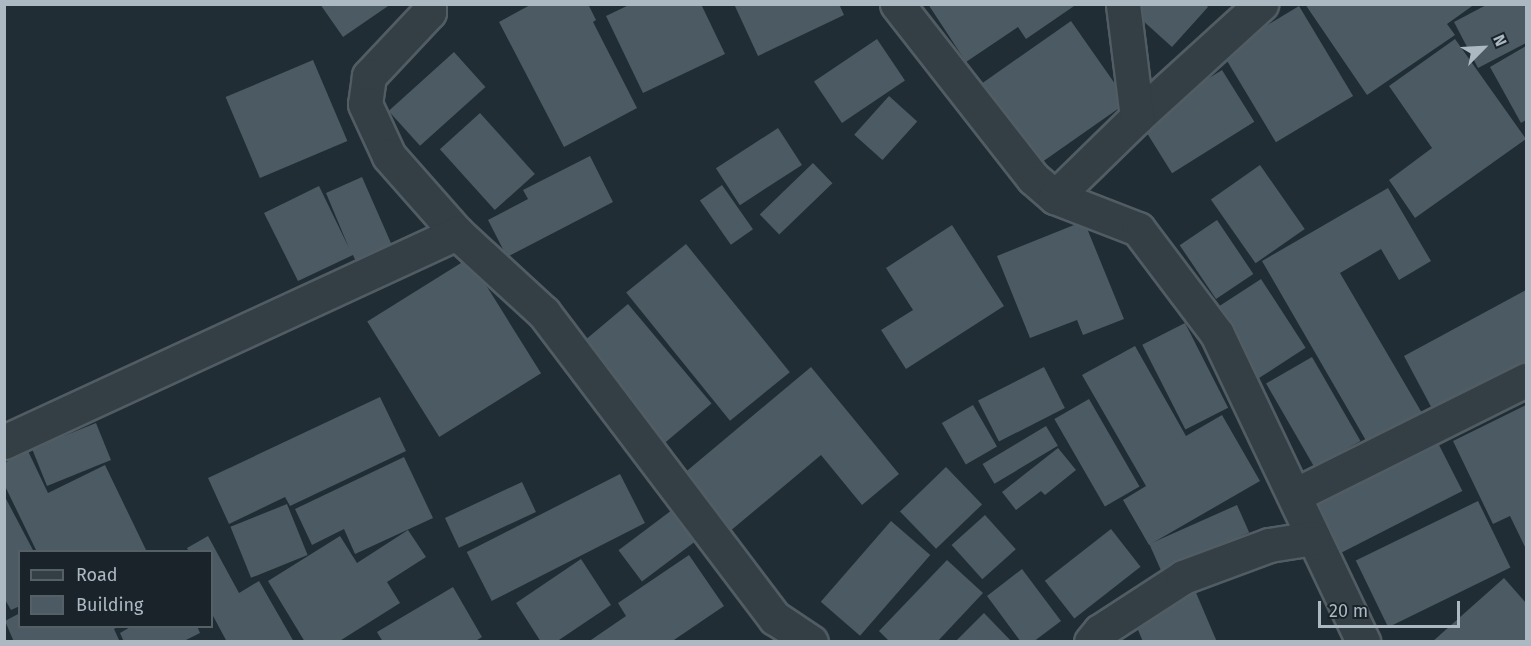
<!DOCTYPE html>
<style>
body{margin:0}
#map{position:relative;width:1531px;height:646px;overflow:hidden;background:#202d34;font-family:"Fira Sans",sans-serif}
div>[style]{position:absolute}
.building>*{inset:0;background:#4b5a63;transform-origin:0 0}
.roads{filter:drop-shadow(2px 0 #515c63) drop-shadow(-2px 0 #515c63) drop-shadow(0 2px #515c63) drop-shadow(0 -2px #515c63)}
.street>*{height:33px;margin:-16.5px;padding:0 16.5px;transform-origin:16.5px;border-radius:16.5px;background:#333e45}
span{translate:-50% -50%;white-space:nowrap;text-align:center;line-height:1.15;-webkit-text-stroke:6px #192329;paint-order:stroke}
.frame{position:absolute;inset:0;border:6px solid #adb9c2;pointer-events:none}
.legend{position:absolute;left:18px;top:550px;width:195px;height:78px;box-sizing:border-box;background:#192329;border:2px solid #545f66;margin:0;padding:8px 10px;list-style:none;font-size:18px;color:#adb9c2}
.legend li{display:flex;align-items:center;gap:12px;height:30px}
.legend b{width:30px;border:2px solid #545f66}
.north{position:absolute;left:1453px;top:18px;width:60px;height:60px;-webkit-text-stroke:4px #192329;paint-order:stroke;rotate:66deg;font-size:16px;font-weight:700;line-height:24px;text-align:center;color:#adb9c2}
.north::after{content:'';display:block;margin:auto;width:21px;height:27px;background:#adb9c2;clip-path:polygon(50% 0,100% 100%,50% 72%,0 100%)}
.scale{position:absolute;left:1318px;top:601px;width:142px;height:27px;box-sizing:border-box;border:3px solid #adb9c2;border-top:0;padding-left:8px;font-size:18px;line-height:21px;white-space:nowrap;color:#adb9c2;-webkit-text-stroke:4px #192329;paint-order:stroke}
</style>
<div id="map">
<div class="building">
<div style="clip-path:polygon(320px 4px,391px 4px,343px 37px)"></div>
<div style="clip-path:polygon(532px 4px,588px 4px,596px 20px,593px 22px,637px 108px,564px 147px,499px 22px)"></div>
<div style="clip-path:polygon(631px 4px,701px 4px,725px 54px,643px 93px,606px 16px)"></div>
<div style="clip-path:polygon(734px 4px,839px 4px,844px 15px,758px 56px)"></div>
<div style="clip-path:polygon(928px 4px,1077px 4px,1026px 39px,1018px 27px,966px 62px)"></div>
<div style="clip-path:polygon(1136px 4px,1205px 4px,1208px 7px,1172px 47px,1131px 10px)"></div>
<div style="clip-path:polygon(1305px 4px,1475px 4px,1447px 24px,1455px 35px,1367px 95px)"></div>
<div style="clip-path:polygon(1488px 4px,1526px 4px,1526px 43px,1478px 68px,1454px 22px)"></div>
<div style="left:1299px;top:6px;width:105px;height:90px;rotate:59deg"></div>
<div style="left:1071px;top:21px;width:99px;height:118px;rotate:55deg"></div>
<div style="left:877px;top:39px;width:50px;height:76px;rotate:56deg"></div>
<div style="clip-path:polygon(1455px 39px,1526px 139px,1415px 218px,1389px 180px,1432px 148px,1389px 86px)"></div>
<div style="clip-path:polygon(1526px 46px,1526px 120px,1521px 123px,1490px 67px)"></div>
<div style="left:454px;top:52px;width:47px;height:88px;rotate:48deg"></div>
<div style="left:313px;top:60px;width:88px;height:95px;rotate:67deg"></div>
<div style="left:1222px;top:70px;width:61px;height:97px;rotate:58deg"></div>
<div style="left:889px;top:96px;width:38px;height:52px;rotate:42deg"></div>
<div style="left:480px;top:113px;width:82px;height:54px;rotate:48deg"></div>
<div style="left:778px;top:128px;width:44px;height:74px;rotate:57deg"></div>
<div style="clip-path:polygon(590px 156px,613px 202px,507px 257px,488px 220px,528px 199px,523px 190px)"></div>
<div style="left:813px;top:163px;width:28px;height:74px;rotate:46deg"></div>
<div style="left:1260px;top:165px;width:78px;height:60px;rotate:55deg"></div>
<div style="clip-path:polygon(362px 177px,398px 259px,362px 275px,353px 255px,298px 281px,264px 213px,319px 186px,349px 248px,326px 193px)"></div>
<div style="left:722px;top:185px;width:54px;height:27px;rotate:55deg"></div>
<div style="clip-path:polygon(1388px 188px,1431px 261px,1399px 280px,1381px 249px,1340px 273px,1422px 413px,1368px 444px,1262px 261px)"></div>
<div style="left:1217px;top:220px;width:65px;height:45px;rotate:56deg"></div>
<div style="clip-path:polygon(1084px 221px,1124px 319px,1083px 335px,1077px 320px,1030px 338px,997px 256px)"></div>
<div style="clip-path:polygon(952px 225px,1004px 306px,906px 369px,881px 330px,913px 310px,886px 268px)"></div>
<div style="left:686px;top:244px;width:165px;height:77px;rotate:51deg"></div>
<div style="left:469px;top:258px;width:136px;height:120px;rotate:58deg"></div>
<div style="left:1261px;top:279px;width:82px;height:56px;rotate:57deg"></div>
<div style="clip-path:polygon(1526px 290px,1526px 369px,1437px 418px,1404px 356px)"></div>
<div style="left:628px;top:304px;width:130px;height:64px;rotate:50deg"></div>
<div style="left:1185px;top:323px;width:95px;height:48px;rotate:63deg"></div>
<div style="clip-path:polygon(1135px 346px,1186px 436px,1222px 415px,1260px 481px,1149px 545px,1123px 500px,1146px 486px,1082px 375px)"></div>
<div style="left:1312px;top:357px;width:97px;height:53px;rotate:60deg"></div>
<div style="clip-path:polygon(811px 367px,899px 474px,862px 505px,821px 455px,729px 532px,682px 475px)"></div>
<div style="left:1044px;top:367px;width:46px;height:74px;rotate:63deg"></div>
<div style="clip-path:polygon(380px 397px,406px 451px,290px 506px,285px 497px,229px 524px,208px 478px)"></div>
<div style="left:1089px;top:399px;width:101px;height:40px;rotate:60deg"></div>
<div style="left:973px;top:405px;width:48px;height:36px;rotate:60deg"></div>
<div style="clip-path:polygon(1526px 405px,1526px 549px,1510px 516px,1493px 524px,1453px 441px)"></div>
<div style="left:96px;top:423px;width:40px;height:69px;rotate:68deg"></div>
<div style="left:1046px;top:426px;width:23px;height:74px;rotate:59deg"></div>
<div style="left:1437px;top:441px;width:56px;height:136px;rotate:63deg"></div>
<div style="clip-path:polygon(1058px 448px,1076px 470px,1045px 495px,1041px 491px,1016px 510px,1002px 492px)"></div>
<div style="clip-path:polygon(28px 451px,48px 493px,105px 465px,147px 552px,37px 552px,4px 484px,4px 463px)"></div>
<div style="clip-path:polygon(404px 457px,433px 518px,355px 554px,344px 529px,312px 545px,295px 509px)"></div>
<div style="left:946px;top:467px;width:52px;height:64px;rotate:46deg"></div>
<div style="left:620px;top:474px;width:55px;height:172px;rotate:63deg"></div>
<div style="left:522px;top:482px;width:33px;height:85px;rotate:65deg"></div>
<div style="clip-path:polygon(4px 495px,34px 552px,20px 552px,20px 606px,11px 610px,4px 598px)"></div>
<div style="left:1478px;top:501px;width:74px;height:136px;rotate:64deg"></div>
<div style="left:287px;top:504px;width:55px;height:61px;rotate:68deg"></div>
<div style="left:1237px;top:505px;width:30px;height:96px;rotate:66deg"></div>
<div style="left:672px;top:510px;width:39px;height:67px;rotate:53deg"></div>
<div style="left:985px;top:515px;width:46px;height:45px;rotate:48deg"></div>
<div style="left:891px;top:521px;width:52px;height:107px;rotate:41deg"></div>
<div style="left:1111px;top:529px;width:48px;height:84px;rotate:52deg"></div>
<div style="clip-path:polygon(408px 530px,426px 557px,387px 582px,400px 603px,338px 642px,305px 642px,268px 581px,340px 536px,357px 563px)"></div>
<div style="clip-path:polygon(208px 536px,239px 593px,259px 581px,294px 642px,227px 642px,212px 614px,212px 552px,189px 552px,187px 548px)"></div>
<div style="clip-path:polygon(689px 555px,724px 606px,671px 642px,588px 642px,626px 616px,618px 603px)"></div>
<div style="clip-path:polygon(581px 559px,611px 605px,556px 642px,541px 642px,516px 603px)"></div>
<div style="clip-path:polygon(947px 560px,983px 593px,937px 642px,890px 642px,879px 631px)"></div>
<div style="clip-path:polygon(1022px 569px,1061px 621px,1033px 642px,1021px 642px,987px 596px)"></div>
<div style="clip-path:polygon(1504px 578px,1526px 603px,1526px 642px,1432px 642px)"></div>
<div style="clip-path:polygon(453px 587px,482px 637px,474px 642px,383px 642px,377px 632px)"></div>
<div style="clip-path:polygon(1194px 588px,1217px 642px,1143px 642px,1132px 615px)"></div>
<div style="clip-path:polygon(20px 613px,20px 626px,119px 626px,114px 629px,120px 642px,14px 642px,5px 621px)"></div>
<div style="clip-path:polygon(984px 613px,1012px 642px,955px 642px)"></div>
<div style="clip-path:polygon(132px 626px,197px 626px,200px 633px,182px 642px,124px 642px,120px 633px)"></div>
</div>
<div class="roads">
<div class="street">
<div style="left:429px;top:4px;width:8px;rotate:90deg"></div>
<div style="left:429px;top:12px;width:88px;rotate:133.2deg"></div>
<div style="left:369px;top:76px;width:28px;rotate:98deg"></div>
<div style="left:365px;top:104px;width:57px;rotate:65.2deg"></div>
<div style="left:389px;top:156px;width:103px;rotate:48.6deg"></div>
<div style="left:457px;top:233px;width:118px;rotate:42.6deg"></div>
<div style="left:544px;top:313px;width:383px;rotate:52.9deg"></div>
<div style="left:775px;top:618px;width:43px;rotate:33.7deg"></div>
<div style="left:897px;top:4px;width:221px;rotate:52deg"></div>
<div style="left:1033px;top:178px;width:29px;rotate:41deg"></div>
<div style="left:1055px;top:197px;width:89px;rotate:21.1deg"></div>
<div style="left:1138px;top:229px;width:131px;rotate:53deg"></div>
<div style="left:1217px;top:334px;width:341px;rotate:64.6deg"></div>
<div style="left:1137px;top:117px;width:168px;rotate:-42.3deg"></div>
<div style="left:1055px;top:197px;width:115px;rotate:-44.3deg"></div>
<div style="left:1137px;top:117px;width:114px;rotate:-97.1deg"></div>
<div style="left:4px;top:442px;width:499px;rotate:-24.8deg"></div>
<div style="left:1295px;top:495px;width:258px;rotate:-26.5deg"></div>
<div style="left:1091px;top:642px;width:14px;rotate:-51deg"></div>
<div style="left:1100px;top:631px;width:99px;rotate:-33deg"></div>
<div style="left:1183px;top:577px;width:92px;rotate:-20.4deg"></div>
<div style="left:1269px;top:545px;width:45px;rotate:-9deg"></div>
</div>
</div>
<div class="frame"></div>
<ul class="legend">
<li><b style="height:8px;background:#333e45"></b>Road</li>
<li><b style="height:16px;background:#4b5a63"></b>Building</li>
</ul>
<div class="north">N</div>
<div class="scale">20 m</div>
</div>
